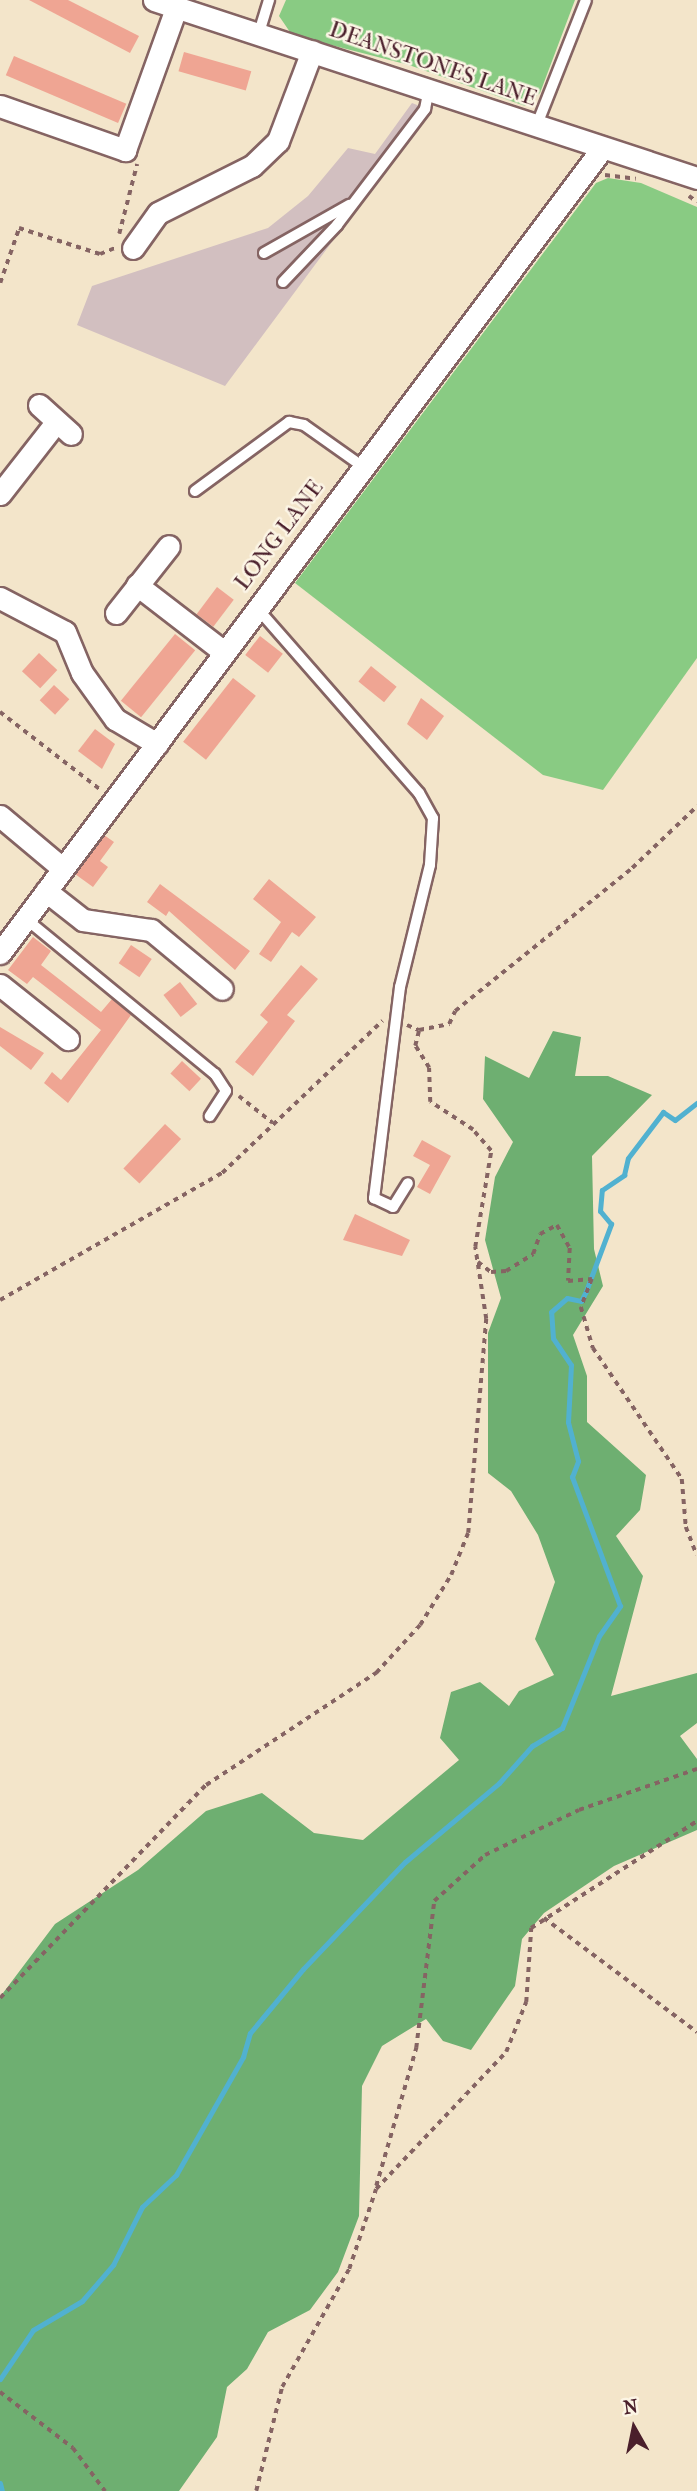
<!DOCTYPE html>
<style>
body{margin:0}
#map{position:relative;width:697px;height:2491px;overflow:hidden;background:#f3e5ca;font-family:"IM FELL French Canon",serif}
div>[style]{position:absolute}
.industrial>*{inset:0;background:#d2bfc0}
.green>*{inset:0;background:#89cb83}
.forest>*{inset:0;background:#6eaf71}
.stream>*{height:5px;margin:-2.5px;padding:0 2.5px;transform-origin:2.5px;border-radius:2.5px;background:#51b1d0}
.building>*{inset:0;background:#efa593;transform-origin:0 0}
.path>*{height:3.5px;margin-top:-1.75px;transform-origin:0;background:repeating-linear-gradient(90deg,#856463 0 5px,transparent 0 10px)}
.roads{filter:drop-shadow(2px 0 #856463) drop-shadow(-2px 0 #856463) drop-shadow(0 2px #856463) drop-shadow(0 -2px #856463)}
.lane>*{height:10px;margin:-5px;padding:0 5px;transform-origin:5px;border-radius:5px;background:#fff}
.street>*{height:21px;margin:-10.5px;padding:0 10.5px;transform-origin:10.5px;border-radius:10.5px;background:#fff}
span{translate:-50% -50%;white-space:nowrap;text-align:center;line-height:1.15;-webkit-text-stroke:5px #fcf5e5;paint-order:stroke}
.street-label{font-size:23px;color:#4a1f2b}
.north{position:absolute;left:599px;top:2393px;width:70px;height:70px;-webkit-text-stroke:5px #fcf5e5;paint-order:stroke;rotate:351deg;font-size:19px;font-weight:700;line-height:28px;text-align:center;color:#4a1f2b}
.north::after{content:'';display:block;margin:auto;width:24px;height:32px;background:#4a1f2b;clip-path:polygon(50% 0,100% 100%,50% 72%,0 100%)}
</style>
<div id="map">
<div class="industrial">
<div style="clip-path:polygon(412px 103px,430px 110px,225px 386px,77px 325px,92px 286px,268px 228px,308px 196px,348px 148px,375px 154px)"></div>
</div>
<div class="green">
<div style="clip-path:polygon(286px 0,575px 0,540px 93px,525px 106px,409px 65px,292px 35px,279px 16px)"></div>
<div style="clip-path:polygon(608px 178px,641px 183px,697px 207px,697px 658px,603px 790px,543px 775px,295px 583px,596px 183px)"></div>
</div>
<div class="forest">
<div style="clip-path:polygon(553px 1031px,581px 1037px,575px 1076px,608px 1076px,652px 1095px,592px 1156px,594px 1249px,603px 1286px,573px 1335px,587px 1376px,587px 1422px,646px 1475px,640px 1510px,616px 1536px,643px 1576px,611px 1696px,697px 1673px,697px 1723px,680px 1736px,697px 1759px,697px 1830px,614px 1866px,544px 1913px,522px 1939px,515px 1986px,471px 2050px,443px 2041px,426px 2019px,382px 2046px,362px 2086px,359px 2216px,338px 2272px,310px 2310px,268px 2332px,247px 2369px,227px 2387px,217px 2437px,179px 2491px,0 2491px,0 1997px,55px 1924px,138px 1870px,206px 1811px,262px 1793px,314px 1833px,363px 1840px,459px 1760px,440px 1738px,451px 1692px,480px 1682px,509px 1706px,519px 1691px,554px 1675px,535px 1639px,555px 1582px,538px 1535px,511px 1491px,488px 1473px,488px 1333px,501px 1298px,485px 1240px,495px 1177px,513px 1142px,483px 1099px,485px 1056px,529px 1078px)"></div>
</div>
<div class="stream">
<div style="left:0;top:2379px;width:59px;rotate:-56deg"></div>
<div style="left:33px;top:2330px;width:57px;rotate:-30.6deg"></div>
<div style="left:82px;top:2301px;width:48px;rotate:-49.3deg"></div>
<div style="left:113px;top:2265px;width:65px;rotate:-63.4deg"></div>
<div style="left:142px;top:2207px;width:47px;rotate:-43.3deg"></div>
<div style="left:176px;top:2175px;width:136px;rotate:-60.4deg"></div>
<div style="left:243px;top:2057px;width:25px;rotate:-74deg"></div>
<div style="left:250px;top:2033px;width:83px;rotate:-50.4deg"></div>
<div style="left:303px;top:1969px;width:148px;rotate:-46.4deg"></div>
<div style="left:405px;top:1862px;width:123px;rotate:-40deg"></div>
<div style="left:499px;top:1783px;width:50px;rotate:-48.3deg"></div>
<div style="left:532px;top:1746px;width:35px;rotate:-31deg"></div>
<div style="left:562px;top:1728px;width:99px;rotate:-68.1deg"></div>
<div style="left:599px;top:1636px;width:37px;rotate:-55deg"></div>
<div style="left:620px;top:1606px;width:138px;rotate:-110.4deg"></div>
<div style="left:572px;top:1477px;width:17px;rotate:-69deg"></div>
<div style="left:578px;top:1461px;width:40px;rotate:-104.4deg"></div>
<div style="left:568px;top:1422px;width:57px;rotate:-87deg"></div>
<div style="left:571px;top:1365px;width:32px;rotate:-124deg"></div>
<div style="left:553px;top:1338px;width:26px;rotate:-94deg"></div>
<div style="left:551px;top:1312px;width:21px;rotate:-41deg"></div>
<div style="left:567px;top:1298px;width:14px;rotate:12deg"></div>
<div style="left:581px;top:1301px;width:11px;rotate:-63deg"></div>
<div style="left:586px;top:1291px;width:72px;rotate:-69.5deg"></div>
<div style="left:611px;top:1224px;width:17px;rotate:-130deg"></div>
<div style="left:600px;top:1211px;width:21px;rotate:-85deg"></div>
<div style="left:602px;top:1190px;width:27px;rotate:-34deg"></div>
<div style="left:624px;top:1175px;width:17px;rotate:-77deg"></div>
<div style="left:628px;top:1158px;width:58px;rotate:-52.7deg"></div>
<div style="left:663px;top:1112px;width:14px;rotate:34deg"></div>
<div style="left:675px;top:1120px;width:28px;rotate:-38deg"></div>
<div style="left:0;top:2483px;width:8px;rotate:76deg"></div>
</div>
<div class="building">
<div style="clip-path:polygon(29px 0,68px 0,139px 36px,130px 53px)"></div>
<div style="left:184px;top:52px;width:70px;height:20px;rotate:16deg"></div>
<div style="left:14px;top:56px;width:122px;height:21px;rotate:23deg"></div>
<div style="left:217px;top:587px;width:21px;height:34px;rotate:37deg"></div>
<div style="left:175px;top:634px;width:26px;height:86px;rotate:39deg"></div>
<div style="left:260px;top:636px;width:29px;height:24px;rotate:38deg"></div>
<div style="left:39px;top:653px;width:25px;height:25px;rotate:43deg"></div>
<div style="left:371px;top:666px;width:33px;height:20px;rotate:39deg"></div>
<div style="left:233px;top:678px;width:29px;height:81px;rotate:38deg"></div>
<div style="left:54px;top:685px;width:21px;height:21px;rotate:43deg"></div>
<div style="clip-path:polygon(421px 698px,444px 716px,427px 740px,407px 724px)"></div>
<div style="clip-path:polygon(95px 729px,115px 744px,102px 769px,78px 751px)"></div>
<div style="clip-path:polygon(104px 835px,114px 842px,100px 861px,108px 867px,93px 887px,75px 874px)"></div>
<div style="clip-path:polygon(269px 879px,316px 917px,299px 937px,292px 932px,271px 962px,259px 954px,281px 922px,253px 899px)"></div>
<div style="clip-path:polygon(160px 884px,250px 951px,235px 970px,169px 911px,166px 916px,147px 902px)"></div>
<div style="clip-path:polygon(33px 937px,51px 951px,41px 965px,101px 1012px,112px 999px,131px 1015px,68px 1103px,44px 1083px,52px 1072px,61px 1080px,101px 1030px,33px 977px,27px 984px,8px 970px)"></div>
<div style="left:131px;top:945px;width:25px;height:22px;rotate:34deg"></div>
<div style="clip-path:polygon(301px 965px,318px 979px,287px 1015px,295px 1021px,253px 1076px,235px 1062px,268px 1022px,260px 1015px)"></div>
<div style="left:180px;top:982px;width:28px;height:21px;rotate:52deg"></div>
<div style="clip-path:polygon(0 1027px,44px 1053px,31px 1070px,0 1046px)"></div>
<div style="left:182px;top:1061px;width:26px;height:17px;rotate:43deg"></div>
<div style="left:165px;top:1124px;width:22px;height:61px;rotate:43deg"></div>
<div style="clip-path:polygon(422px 1140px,451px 1156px,430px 1194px,417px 1187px,430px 1165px,413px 1156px)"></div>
<div style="clip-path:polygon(355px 1214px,410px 1240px,402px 1256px,343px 1240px)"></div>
</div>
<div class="path">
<div style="left:605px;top:175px;width:31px;rotate:7deg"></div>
<div style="left:689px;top:196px;width:10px;rotate:37deg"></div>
<div style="left:119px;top:234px;width:72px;rotate:-75.6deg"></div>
<div style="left:0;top:283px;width:58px;rotate:-70.9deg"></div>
<div style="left:19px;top:228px;width:85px;rotate:17.8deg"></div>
<div style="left:100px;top:254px;width:16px;rotate:-22deg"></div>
<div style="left:0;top:712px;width:128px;rotate:37.7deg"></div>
<div style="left:407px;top:1025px;width:13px;rotate:23deg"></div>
<div style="left:419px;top:1030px;width:31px;rotate:-11deg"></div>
<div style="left:449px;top:1024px;width:14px;rotate:-65deg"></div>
<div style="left:455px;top:1011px;width:228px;rotate:-38.9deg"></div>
<div style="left:632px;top:868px;width:90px;rotate:-43.6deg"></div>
<div style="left:239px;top:1096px;width:43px;rotate:38.5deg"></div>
<div style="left:478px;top:1262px;width:16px;rotate:38deg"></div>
<div style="left:491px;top:1272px;width:15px;rotate:-4deg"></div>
<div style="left:506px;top:1271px;width:32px;rotate:-32deg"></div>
<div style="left:533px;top:1254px;width:21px;rotate:-71deg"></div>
<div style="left:540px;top:1234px;width:19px;rotate:-28deg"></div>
<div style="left:557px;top:1225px;width:26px;rotate:61deg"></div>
<div style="left:570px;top:1248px;width:33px;rotate:93deg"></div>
<div style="left:568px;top:1281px;width:24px;rotate:-5deg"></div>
<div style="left:592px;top:1279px;width:30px;rotate:111deg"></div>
<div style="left:581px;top:1307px;width:43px;rotate:73.7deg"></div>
<div style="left:593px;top:1348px;width:158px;rotate:55.8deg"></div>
<div style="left:682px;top:1479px;width:48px;rotate:85.2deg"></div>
<div style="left:686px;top:1527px;width:30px;rotate:69deg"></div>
<div style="left:0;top:1300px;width:256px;rotate:-29.8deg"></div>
<div style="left:222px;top:1173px;width:221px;rotate:-43.5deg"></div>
<div style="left:544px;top:1918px;width:191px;rotate:36.7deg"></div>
<div style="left:0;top:1998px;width:296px;rotate:-46deg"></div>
<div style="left:206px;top:1785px;width:204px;rotate:-33.4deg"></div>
<div style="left:376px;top:1673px;width:65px;rotate:-47.5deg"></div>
<div style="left:420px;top:1625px;width:59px;rotate:-58.2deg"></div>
<div style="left:451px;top:1575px;width:45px;rotate:-68deg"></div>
<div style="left:468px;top:1533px;width:215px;rotate:-85.2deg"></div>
<div style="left:486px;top:1319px;width:73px;rotate:-98.7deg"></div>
<div style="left:475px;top:1247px;width:97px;rotate:-80.5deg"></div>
<div style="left:491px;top:1151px;width:28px;rotate:-131deg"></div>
<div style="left:473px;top:1130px;width:51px;rotate:-146.9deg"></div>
<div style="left:430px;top:1102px;width:34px;rotate:-92deg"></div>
<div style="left:429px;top:1068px;width:26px;rotate:-122deg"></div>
<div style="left:415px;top:1046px;width:16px;rotate:-76deg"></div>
<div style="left:376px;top:2186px;width:144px;rotate:-73.8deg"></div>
<div style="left:416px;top:2048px;width:148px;rotate:-83deg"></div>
<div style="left:434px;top:1901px;width:69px;rotate:-42deg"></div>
<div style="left:485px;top:1855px;width:104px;rotate:-25.6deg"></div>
<div style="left:579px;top:1810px;width:125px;rotate:-19.2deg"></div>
<div style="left:0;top:2392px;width:92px;rotate:37.5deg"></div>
<div style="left:73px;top:2448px;width:54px;rotate:53.3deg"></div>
<div style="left:256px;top:2491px;width:107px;rotate:-76deg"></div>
<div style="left:282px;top:2387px;width:136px;rotate:-60.4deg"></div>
<div style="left:349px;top:2269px;width:84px;rotate:-71.4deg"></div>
<div style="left:376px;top:2189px;width:189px;rotate:-46.5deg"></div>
<div style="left:506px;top:2052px;width:54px;rotate:-68.2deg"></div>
<div style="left:526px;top:2002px;width:74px;rotate:-86.1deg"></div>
<div style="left:531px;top:1928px;width:197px;rotate:-32.8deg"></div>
</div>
<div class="roads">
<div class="lane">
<div style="left:258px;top:36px;width:38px;rotate:-73deg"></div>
<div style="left:536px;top:127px;width:136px;rotate:-68.5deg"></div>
<div style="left:264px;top:253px;width:98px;rotate:-29.5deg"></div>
<div style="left:283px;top:282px;width:79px;rotate:-46.5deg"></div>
<div style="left:337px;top:225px;width:146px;rotate:-52.8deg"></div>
<div style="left:425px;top:109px;width:20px;rotate:-79deg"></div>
<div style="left:195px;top:491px;width:117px;rotate:-36.3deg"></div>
<div style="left:289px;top:422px;width:15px;rotate:11deg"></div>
<div style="left:304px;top:425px;width:71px;rotate:35.3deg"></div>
<div style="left:257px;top:608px;width:246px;rotate:48.8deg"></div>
<div style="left:419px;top:793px;width:29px;rotate:61deg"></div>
<div style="left:433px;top:818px;width:47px;rotate:93.7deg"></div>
<div style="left:430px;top:865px;width:126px;rotate:103.8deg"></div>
<div style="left:400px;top:987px;width:213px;rotate:97deg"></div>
<div style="left:374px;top:1198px;width:21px;rotate:25deg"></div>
<div style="left:393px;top:1207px;width:28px;rotate:-58deg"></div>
<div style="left:26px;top:919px;width:244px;rotate:39.4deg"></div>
<div style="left:215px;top:1074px;width:20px;rotate:57deg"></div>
<div style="left:226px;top:1091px;width:30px;rotate:123deg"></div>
</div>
<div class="street">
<div style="left:154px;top:0;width:571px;rotate:18.15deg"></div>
<div style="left:0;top:106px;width:133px;rotate:19.4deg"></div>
<div style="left:125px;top:150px;width:148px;rotate:-70.2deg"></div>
<div style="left:133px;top:248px;width:43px;rotate:-54.5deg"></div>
<div style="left:158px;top:213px;width:105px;rotate:-26.6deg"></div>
<div style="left:252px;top:166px;width:36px;rotate:-44deg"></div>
<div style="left:278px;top:141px;width:96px;rotate:-69.3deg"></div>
<div style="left:39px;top:405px;width:43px;rotate:42.2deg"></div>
<div style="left:0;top:494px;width:88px;rotate:-52deg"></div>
<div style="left:137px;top:585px;width:110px;rotate:37.6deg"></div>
<div style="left:0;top:598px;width:73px;rotate:27.6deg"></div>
<div style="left:65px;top:632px;width:44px;rotate:67.5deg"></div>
<div style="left:82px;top:673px;width:57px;rotate:54.3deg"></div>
<div style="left:115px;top:719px;width:49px;rotate:30.8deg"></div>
<div style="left:116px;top:613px;width:85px;rotate:-51.7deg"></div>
<div style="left:0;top:816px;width:81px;rotate:40deg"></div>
<div style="left:46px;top:891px;width:47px;rotate:38.1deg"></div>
<div style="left:83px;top:920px;width:69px;rotate:8.4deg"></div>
<div style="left:151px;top:930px;width:92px;rotate:39.7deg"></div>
<div style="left:0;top:953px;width:1003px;rotate:-53.19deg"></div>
<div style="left:0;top:985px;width:87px;rotate:38.5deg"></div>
</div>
</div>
<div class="street-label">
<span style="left:433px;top:64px;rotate:19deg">DEANSTONES LANE</span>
<span style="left:279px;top:535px;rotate:-53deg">LONG LANE</span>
</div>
<div class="north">N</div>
</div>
